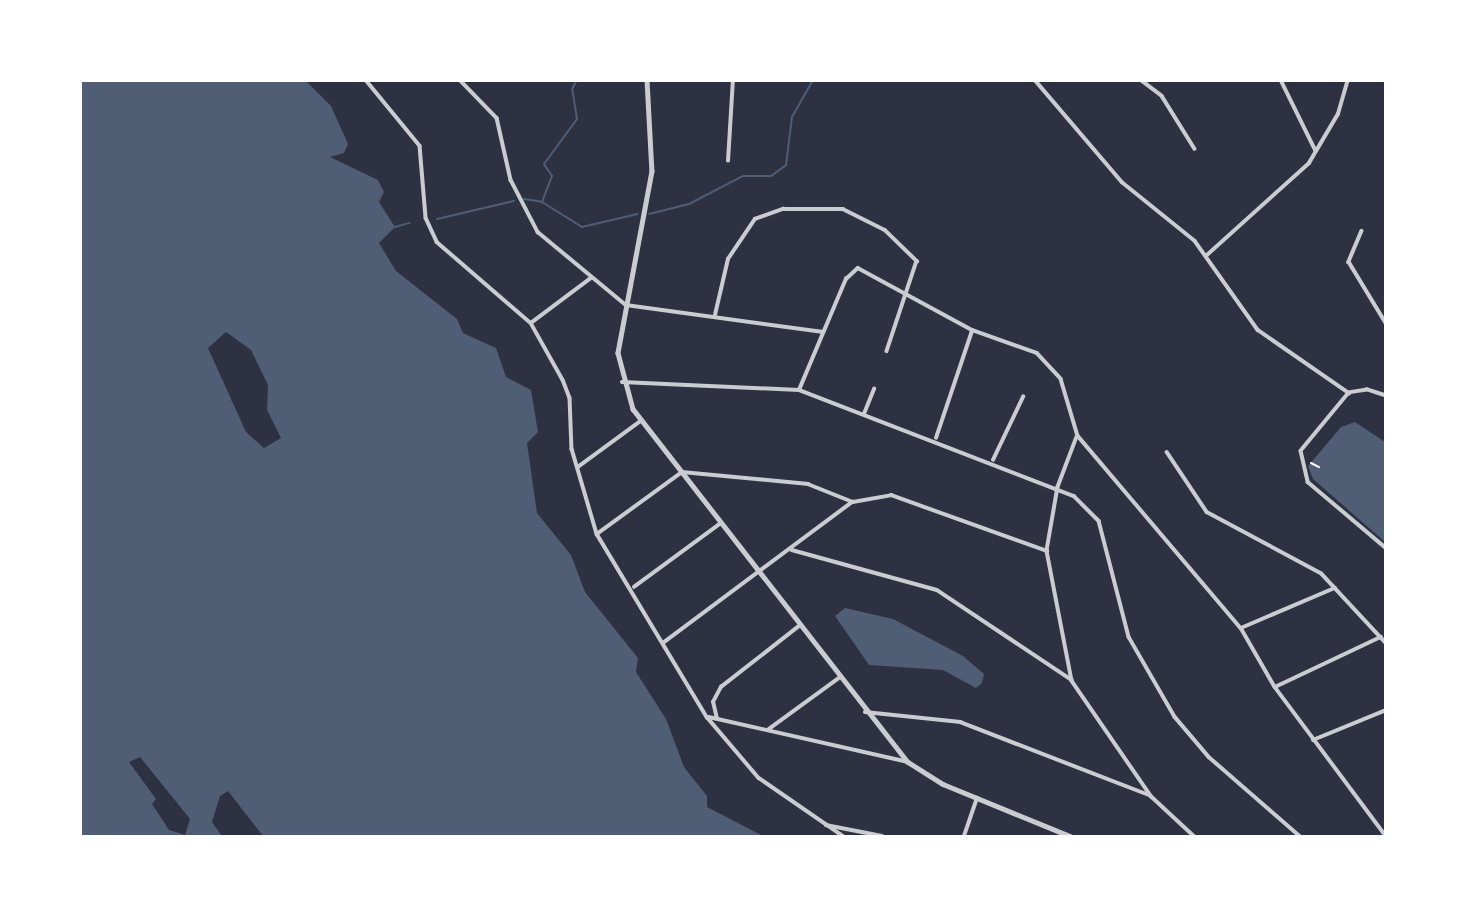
<!DOCTYPE html>
<style>
body{margin:0}
#map{position:relative;width:1466px;height:917px;overflow:hidden;background:#2d3142;font-family:Overpass,sans-serif}
div>[style]{position:absolute}
.water>*{inset:0;background:#4f5d75}
.stream>*{height:2px;margin:-1px;padding:0 1px;transform-origin:1px;border-radius:1px;background:#4f5d75}
.path>*{height:2px;margin:-1px;padding:0 1px;transform-origin:1px;border-radius:1px;background:#fff}
.minor>*{height:3.5px;margin:-1.75px;padding:0 1.75px;transform-origin:1.75px;border-radius:1.75px;background:#caccd0}
.tertiary>*{height:4.5px;margin:-2.25px;padding:0 2.25px;transform-origin:2.25px;border-radius:2.25px;background:#caccd0}
span{translate:-50% -50%;white-space:nowrap;text-align:center;line-height:1.15;-webkit-text-stroke:7px #fff;paint-order:stroke}
.frame{position:absolute;inset:0;border:82px solid #fff;pointer-events:none}
</style>
<div id="map">
<div class="water">
<div style="clip-path:polygon(evenodd,80px 81px,306px 81px,331px 106px,348px 144px,344px 153px,330px 157px,378px 180px,384px 192px,379px 202px,395px 227px,379px 243px,396px 271px,457px 319px,463px 333px,496px 348px,506px 377px,531px 390px,538px 432px,527px 443px,537px 513px,571px 555px,585px 592px,638px 658px,636px 672px,666px 719px,684px 767px,707px 796px,707px 807px,763px 836px,263px 836px,228px 791px,220px 796px,212px 822px,222px 836px,81px 836px,80px 81px,226px 332px,251px 350px,268px 385px,267px 410px,281px 438px,264px 448px,246px 432px,208px 348px,226px 332px,80px 81px,140px 757px,190px 819px,185px 835px,169px 830px,152px 804px,156px 799px,129px 762px,140px 757px)"></div>
<div style="clip-path:polygon(1355px 422px,1385px 442px,1385px 542px,1313px 479px,1308px 466px,1341px 427px)"></div>
<div style="clip-path:polygon(845px 608px,893px 619px,963px 656px,984px 674px,982px 683px,976px 688px,943px 670px,869px 665px,835px 616px)"></div>
</div>
<div class="stream">
<div style="left:524px;top:199px;width:18px;rotate:9deg"></div>
<div style="left:542px;top:202px;width:47px;rotate:32deg"></div>
<div style="left:582px;top:227px;width:57px;rotate:-13.1deg"></div>
<div style="left:542px;top:202px;width:28px;rotate:-69deg"></div>
<div style="left:552px;top:176px;width:14px;rotate:-124deg"></div>
<div style="left:544px;top:164px;width:56px;rotate:-53.7deg"></div>
<div style="left:577px;top:119px;width:30px;rotate:-99deg"></div>
<div style="left:572px;top:89px;width:10px;rotate:-61deg"></div>
<div style="left:649px;top:214px;width:41px;rotate:-14deg"></div>
<div style="left:689px;top:204px;width:61px;rotate:-27.4deg"></div>
<div style="left:743px;top:176px;width:28px"></div>
<div style="left:771px;top:176px;width:19px;rotate:-36deg"></div>
<div style="left:786px;top:165px;width:48px;rotate:-82.9deg"></div>
<div style="left:792px;top:117px;width:43px;rotate:-60.4deg"></div>
<div style="left:437px;top:219px;width:79px;rotate:-13.2deg"></div>
<div style="left:395px;top:227px;width:15px;rotate:-16deg"></div>
</div>
<div class="path">
<div style="left:1311px;top:463px;width:9px;rotate:27deg"></div>
</div>
<div class="minor">
<div style="left:366px;top:80px;width:85px;rotate:50.7deg"></div>
<div style="left:420px;top:146px;width:72px;rotate:85.2deg"></div>
<div style="left:426px;top:218px;width:26px;rotate:65deg"></div>
<div style="left:437px;top:242px;width:124px;rotate:40.8deg"></div>
<div style="left:531px;top:323px;width:65px;rotate:60.7deg"></div>
<div style="left:563px;top:380px;width:19px;rotate:69deg"></div>
<div style="left:570px;top:398px;width:51px;rotate:87.8deg"></div>
<div style="left:572px;top:449px;width:89px;rotate:73.6deg"></div>
<div style="left:597px;top:534px;width:214px;rotate:59deg"></div>
<div style="left:707px;top:717px;width:80px;rotate:49.6deg"></div>
<div style="left:759px;top:778px;width:102px;rotate:34.6deg"></div>
<div style="left:460px;top:80px;width:53px;rotate:45.8deg"></div>
<div style="left:497px;top:118px;width:64px;rotate:77.3deg"></div>
<div style="left:511px;top:180px;width:59px;rotate:62.6deg"></div>
<div style="left:538px;top:232px;width:114px;rotate:39.7deg"></div>
<div style="left:626px;top:305px;width:199px;rotate:7.8deg"></div>
<div style="left:1035px;top:80px;width:134px;rotate:49.5deg"></div>
<div style="left:1122px;top:182px;width:94px;rotate:38.9deg"></div>
<div style="left:1195px;top:241px;width:109px;rotate:54.7deg"></div>
<div style="left:1258px;top:330px;width:111px;rotate:34.7deg"></div>
<div style="left:1141px;top:80px;width:26px;rotate:37deg"></div>
<div style="left:1162px;top:96px;width:62px;rotate:58.1deg"></div>
<div style="left:1281px;top:80px;width:79px;rotate:63.8deg"></div>
<div style="left:728px;top:161px;width:81px;rotate:-86.5deg"></div>
<div style="left:1362px;top:231px;width:34px;rotate:113deg"></div>
<div style="left:1349px;top:262px;width:71px;rotate:58.8deg"></div>
<div style="left:1207px;top:255px;width:137px;rotate:-42deg"></div>
<div style="left:1309px;top:163px;width:57px;rotate:-59.4deg"></div>
<div style="left:1338px;top:114px;width:35px;rotate:-74deg"></div>
<div style="left:715px;top:315px;width:57px;rotate:-76.9deg"></div>
<div style="left:728px;top:259px;width:48px;rotate:-56deg"></div>
<div style="left:755px;top:219px;width:30px;rotate:-20deg"></div>
<div style="left:783px;top:209px;width:60px"></div>
<div style="left:843px;top:209px;width:47px;rotate:26.6deg"></div>
<div style="left:885px;top:230px;width:45px;rotate:44.1deg"></div>
<div style="left:917px;top:261px;width:95px;rotate:108.4deg"></div>
<div style="left:531px;top:323px;width:75px;rotate:-36.9deg"></div>
<div style="left:622px;top:382px;width:177px;rotate:2.6deg"></div>
<div style="left:799px;top:390px;width:295px;rotate:21.1deg"></div>
<div style="left:1074px;top:496px;width:35px;rotate:45deg"></div>
<div style="left:1099px;top:521px;width:120px;rotate:75.5deg"></div>
<div style="left:1129px;top:637px;width:92px;rotate:60.1deg"></div>
<div style="left:1175px;top:717px;width:52px;rotate:49.6deg"></div>
<div style="left:1209px;top:757px;width:121px;rotate:41deg"></div>
<div style="left:799px;top:390px;width:121px;rotate:-67.1deg"></div>
<div style="left:846px;top:279px;width:16px;rotate:-43deg"></div>
<div style="left:858px;top:268px;width:130px;rotate:28.5deg"></div>
<div style="left:972px;top:330px;width:69px;rotate:19.5deg"></div>
<div style="left:1037px;top:353px;width:35px;rotate:47deg"></div>
<div style="left:1061px;top:379px;width:59px;rotate:73.4deg"></div>
<div style="left:1078px;top:436px;width:252px;rotate:49.7deg"></div>
<div style="left:1241px;top:628px;width:68px;rotate:60deg"></div>
<div style="left:1275px;top:687px;width:186px;rotate:53.3deg"></div>
<div style="left:1386px;top:396px;width:20px;rotate:-162deg"></div>
<div style="left:1367px;top:390px;width:18px;rotate:171deg"></div>
<div style="left:1349px;top:393px;width:75px;rotate:129.6deg"></div>
<div style="left:1301px;top:451px;width:32px;rotate:77deg"></div>
<div style="left:1308px;top:482px;width:102px;rotate:40.2deg"></div>
<div style="left:864px;top:414px;width:27px;rotate:-68deg"></div>
<div style="left:1077px;top:437px;width:53px;rotate:110.8deg"></div>
<div style="left:1058px;top:487px;width:65px;rotate:99.8deg"></div>
<div style="left:1047px;top:551px;width:132px;rotate:79.1deg"></div>
<div style="left:1072px;top:681px;width:140px;rotate:55.5deg"></div>
<div style="left:1151px;top:796px;width:59px;rotate:42.9deg"></div>
<div style="left:936px;top:438px;width:113px;rotate:-71.4deg"></div>
<div style="left:1167px;top:452px;width:72px;rotate:56.3deg"></div>
<div style="left:1207px;top:512px;width:129px;rotate:28.2deg"></div>
<div style="left:1321px;top:573px;width:96px;rotate:47.1deg"></div>
<div style="left:993px;top:460px;width:70px;rotate:-64.5deg"></div>
<div style="left:578px;top:467px;width:79px;rotate:-36.3deg"></div>
<div style="left:597px;top:534px;width:105px;rotate:-36.1deg"></div>
<div style="left:682px;top:472px;width:127px;rotate:5.4deg"></div>
<div style="left:808px;top:484px;width:48px;rotate:21.8deg"></div>
<div style="left:853px;top:502px;width:39px;rotate:-10deg"></div>
<div style="left:891px;top:495px;width:166px;rotate:19.7deg"></div>
<div style="left:792px;top:550px;width:150px;rotate:15.4deg"></div>
<div style="left:937px;top:590px;width:162px;rotate:33.7deg"></div>
<div style="left:634px;top:587px;width:108px;rotate:-36.3deg"></div>
<div style="left:1241px;top:628px;width:102px;rotate:-23.1deg"></div>
<div style="left:663px;top:643px;width:236px;rotate:-36.7deg"></div>
<div style="left:1275px;top:687px;width:117px;rotate:-25.3deg"></div>
<div style="left:865px;top:712px;width:96px;rotate:6deg"></div>
<div style="left:960px;top:722px;width:203px;rotate:21.1deg"></div>
<div style="left:709px;top:717px;width:204px;rotate:12.7deg"></div>
<div style="left:717px;top:719px;width:17px;rotate:-103deg"></div>
<div style="left:713px;top:702px;width:17px;rotate:-62deg"></div>
<div style="left:721px;top:687px;width:99px;rotate:-38deg"></div>
<div style="left:769px;top:729px;width:87px;rotate:-36.1deg"></div>
<div style="left:1313px;top:740px;width:79px;rotate:-22.3deg"></div>
<div style="left:826px;top:825px;width:57px;rotate:11.1deg"></div>
<div style="left:964px;top:836px;width:40px;rotate:-71.1deg"></div>
</div>
<div class="tertiary">
<div style="left:647px;top:80px;width:91px;rotate:86.9deg"></div>
<div style="left:652px;top:171px;width:185px;rotate:100.6deg"></div>
<div style="left:618px;top:353px;width:58px;rotate:75deg"></div>
<div style="left:633px;top:409px;width:447px;rotate:52.1deg"></div>
<div style="left:908px;top:762px;width:41px;rotate:32.2deg"></div>
<div style="left:943px;top:784px;width:137px;rotate:22.3deg"></div>
</div>
<div class="frame"></div>
</div>
